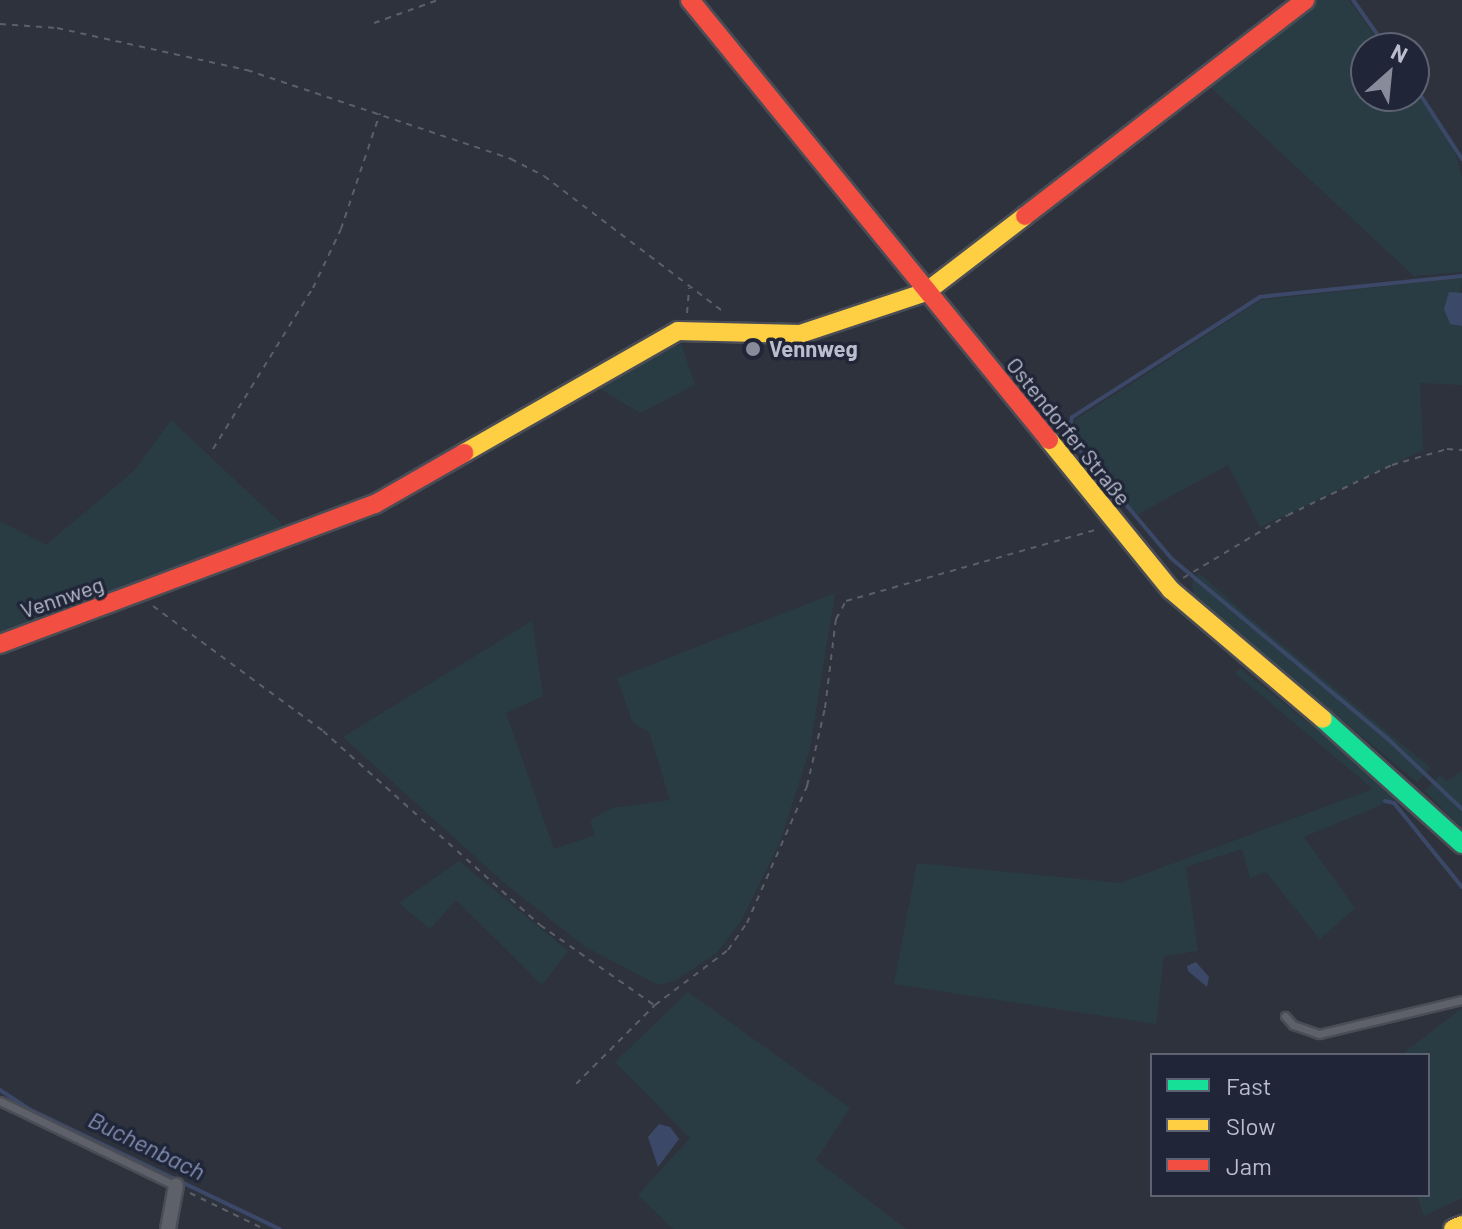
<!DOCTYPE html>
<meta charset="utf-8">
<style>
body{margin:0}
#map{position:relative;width:1462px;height:1229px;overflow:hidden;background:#2d323d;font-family:Barlow,sans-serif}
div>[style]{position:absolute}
.green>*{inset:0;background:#2a3c43}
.water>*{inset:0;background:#3c4868}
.stream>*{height:4px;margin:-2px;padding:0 2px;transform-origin:2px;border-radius:2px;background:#3c4868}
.path>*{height:2px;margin-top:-1px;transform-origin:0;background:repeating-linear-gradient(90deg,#5b5f67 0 6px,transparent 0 12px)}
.roads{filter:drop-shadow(2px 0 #4a4d55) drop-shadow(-2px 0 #4a4d55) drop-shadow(0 2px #4a4d55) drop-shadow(0 -2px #4a4d55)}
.lane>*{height:7px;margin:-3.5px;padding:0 3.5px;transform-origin:3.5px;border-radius:3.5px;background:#5e616a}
.street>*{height:14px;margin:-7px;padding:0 7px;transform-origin:7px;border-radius:7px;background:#5e616a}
.fast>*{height:18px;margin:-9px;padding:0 9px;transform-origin:9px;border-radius:9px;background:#16e098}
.slow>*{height:18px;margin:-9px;padding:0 9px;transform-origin:9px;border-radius:9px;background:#ffcf43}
.jam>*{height:18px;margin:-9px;padding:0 9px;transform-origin:9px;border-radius:9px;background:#f24e42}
.dots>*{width:22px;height:22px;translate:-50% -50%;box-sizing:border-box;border:4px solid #202638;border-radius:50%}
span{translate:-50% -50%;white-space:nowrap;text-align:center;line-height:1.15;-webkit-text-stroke:7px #202638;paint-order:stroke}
.poi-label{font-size:22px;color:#b9bdcc;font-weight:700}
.left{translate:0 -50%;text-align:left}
.street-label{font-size:22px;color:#b9bdcc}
.water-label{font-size:24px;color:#818eb2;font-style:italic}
.legend{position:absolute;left:1150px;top:1053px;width:280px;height:144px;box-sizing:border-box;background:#202638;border:2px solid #5d6273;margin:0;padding:10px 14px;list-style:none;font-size:24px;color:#b9bdcc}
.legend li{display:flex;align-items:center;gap:16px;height:40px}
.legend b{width:40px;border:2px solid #5d6273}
.north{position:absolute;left:1350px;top:32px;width:80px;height:80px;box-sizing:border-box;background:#202638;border:2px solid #5d6273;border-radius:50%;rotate:27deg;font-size:22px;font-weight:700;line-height:32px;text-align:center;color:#b9bdcc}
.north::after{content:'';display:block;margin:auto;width:28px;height:36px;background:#888c9a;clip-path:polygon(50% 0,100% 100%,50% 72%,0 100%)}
</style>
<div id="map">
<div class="green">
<div style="clip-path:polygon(1316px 0,1349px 0,1383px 48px,1366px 48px,1366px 96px,1414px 96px,1414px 91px,1453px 144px,1462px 178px,1462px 272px,1414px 276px,1206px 83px)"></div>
<div style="clip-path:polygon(1462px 278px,1457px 326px,1462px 326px,1462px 385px,1420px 383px,1423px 450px,1260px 527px,1228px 465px,1135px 516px,1072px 439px,1075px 420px,1261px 300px)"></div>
<div style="clip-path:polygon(681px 343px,695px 385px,640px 413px,597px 387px)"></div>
<div style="clip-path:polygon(171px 420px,281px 523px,281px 533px,0 632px,0 521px,46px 545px,135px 470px)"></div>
<div style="clip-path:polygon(1199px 573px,1243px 612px,1431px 768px,1417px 782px,1237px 633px,1193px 593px,1192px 581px)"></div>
<div style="clip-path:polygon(835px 593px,810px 749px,780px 842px,741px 921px,717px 953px,674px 981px,658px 985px,584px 946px,502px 881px,343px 737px,532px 621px,543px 696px,506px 713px,554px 849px,595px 835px,590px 820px,612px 808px,670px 800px,649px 732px,633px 723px,617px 678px)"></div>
<div style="clip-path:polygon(1240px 668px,1400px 797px,1304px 837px,1355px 908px,1320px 939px,1266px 872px,1250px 878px,1242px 849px,1186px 867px,1198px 951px,1164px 956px,1156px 1024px,894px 984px,917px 863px,1120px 883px,1373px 789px,1235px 673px)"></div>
<div style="clip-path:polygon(1462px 771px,1462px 828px,1425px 791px,1440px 775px,1446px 781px)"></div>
<div style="clip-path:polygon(459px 861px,568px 951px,542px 985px,456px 900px,430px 929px,399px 903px)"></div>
<div style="clip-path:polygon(688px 992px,850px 1108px,816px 1160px,906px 1229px,673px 1229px,638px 1195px,690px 1138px,615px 1062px)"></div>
<div style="clip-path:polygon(1462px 1008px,1462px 1198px,1424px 1216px,1417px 1195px,1428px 1195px,1428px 1055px,1401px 1055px)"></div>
</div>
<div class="water">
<div style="clip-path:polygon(1449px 292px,1462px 293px,1462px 326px,1450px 324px,1444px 309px)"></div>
<div style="clip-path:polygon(1196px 962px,1209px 977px,1207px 987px,1188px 971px,1187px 966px)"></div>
<div style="clip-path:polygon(659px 1124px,670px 1127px,679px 1139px,658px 1167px,648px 1137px)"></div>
</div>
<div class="stream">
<div style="left:1353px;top:0;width:59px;rotate:54.7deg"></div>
<div style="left:1414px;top:85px;width:88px;rotate:57deg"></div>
<div style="left:1462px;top:276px;width:203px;rotate:174.1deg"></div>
<div style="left:1260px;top:297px;width:223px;rotate:147.4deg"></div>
<div style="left:1072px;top:417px;width:19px;rotate:102deg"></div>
<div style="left:1068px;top:436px;width:161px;rotate:49.8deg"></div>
<div style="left:1172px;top:559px;width:281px;rotate:39.8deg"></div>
<div style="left:1388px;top:739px;width:102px;rotate:43.4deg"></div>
<div style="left:1385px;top:801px;width:9px;rotate:13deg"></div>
<div style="left:1394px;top:803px;width:108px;rotate:51deg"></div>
<div style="left:0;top:1090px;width:35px;rotate:33deg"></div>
<div style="left:29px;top:1109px;width:278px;rotate:25.6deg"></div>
</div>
<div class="path">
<div style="left:374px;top:23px;width:68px;rotate:-19.8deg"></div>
<div style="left:0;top:24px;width:57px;rotate:4deg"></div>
<div style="left:57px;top:28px;width:195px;rotate:12.5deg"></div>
<div style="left:247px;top:70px;width:279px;rotate:18.6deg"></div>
<div style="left:511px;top:159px;width:37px;rotate:27deg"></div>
<div style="left:544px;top:176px;width:227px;rotate:37.1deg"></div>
<div style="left:687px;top:313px;width:25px;rotate:-85deg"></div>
<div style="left:213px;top:449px;width:190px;rotate:-58.2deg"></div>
<div style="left:313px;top:288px;width:65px;rotate:-64.6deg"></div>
<div style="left:341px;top:229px;width:122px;rotate:-71.4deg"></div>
<div style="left:1183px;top:578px;width:122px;rotate:-31deg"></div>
<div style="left:1288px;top:515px;width:115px;rotate:-25.7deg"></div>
<div style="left:1392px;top:465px;width:57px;rotate:-16.2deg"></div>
<div style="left:1447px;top:449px;width:15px;rotate:4deg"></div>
<div style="left:153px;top:606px;width:211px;rotate:36.3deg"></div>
<div style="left:323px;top:731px;width:291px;rotate:41.8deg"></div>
<div style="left:540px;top:925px;width:139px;rotate:35.1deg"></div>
<div style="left:576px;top:1084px;width:112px;rotate:-45deg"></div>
<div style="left:655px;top:1005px;width:91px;rotate:-37deg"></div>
<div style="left:728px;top:950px;width:33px;rotate:-55deg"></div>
<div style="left:747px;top:923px;width:150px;rotate:-66.3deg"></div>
<div style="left:807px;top:786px;width:80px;rotate:-77deg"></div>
<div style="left:825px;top:708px;width:90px;rotate:-83deg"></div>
<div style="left:836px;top:619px;width:21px;rotate:-61deg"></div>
<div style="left:846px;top:601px;width:260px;rotate:-15.9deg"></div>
<div style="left:190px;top:1193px;width:82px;rotate:25.9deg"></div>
</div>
<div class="roads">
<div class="lane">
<div style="left:1285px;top:1016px;width:12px;rotate:48deg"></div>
<div style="left:1293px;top:1025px;width:28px;rotate:19deg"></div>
<div style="left:1319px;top:1034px;width:147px;rotate:-13.4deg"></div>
<div style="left:0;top:1101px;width:195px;rotate:25.8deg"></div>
</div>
<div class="street">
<div style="left:168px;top:1229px;width:44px;rotate:-79.5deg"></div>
</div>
<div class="fast">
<div style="left:1323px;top:719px;width:187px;rotate:42deg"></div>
</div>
<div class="slow">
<div style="left:1049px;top:440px;width:193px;rotate:50.9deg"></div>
<div style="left:1171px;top:590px;width:199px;rotate:40.3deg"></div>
<div style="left:464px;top:453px;width:246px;rotate:-29.7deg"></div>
<div style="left:678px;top:331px;width:122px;rotate:1.4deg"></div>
<div style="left:800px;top:334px;width:133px;rotate:-18.4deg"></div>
<div style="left:926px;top:292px;width:125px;rotate:-37.5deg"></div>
<div style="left:1453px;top:1229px;width:10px;rotate:-24deg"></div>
</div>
<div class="jam">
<div style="left:690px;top:0;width:568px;rotate:50.79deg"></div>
<div style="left:1025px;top:216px;width:354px;rotate:-37.6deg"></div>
<div style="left:0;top:644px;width:400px;rotate:-20.5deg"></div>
<div style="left:375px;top:504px;width:103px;rotate:-29.8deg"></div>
</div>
</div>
<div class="dots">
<div style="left:753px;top:349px;background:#888c9a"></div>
</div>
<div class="poi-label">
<span class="left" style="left:769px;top:349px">Vennweg</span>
</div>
<div class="street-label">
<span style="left:1069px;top:431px;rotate:51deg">Ostendorfer Straße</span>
<span style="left:62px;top:597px;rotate:-19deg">Vennweg</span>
</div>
<div class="water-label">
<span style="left:147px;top:1145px;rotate:26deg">Buchenbach</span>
</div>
<ul class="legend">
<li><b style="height:10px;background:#16e098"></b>Fast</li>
<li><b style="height:10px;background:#ffcf43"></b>Slow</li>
<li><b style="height:10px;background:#f24e42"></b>Jam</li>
</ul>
<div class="north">N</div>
</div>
